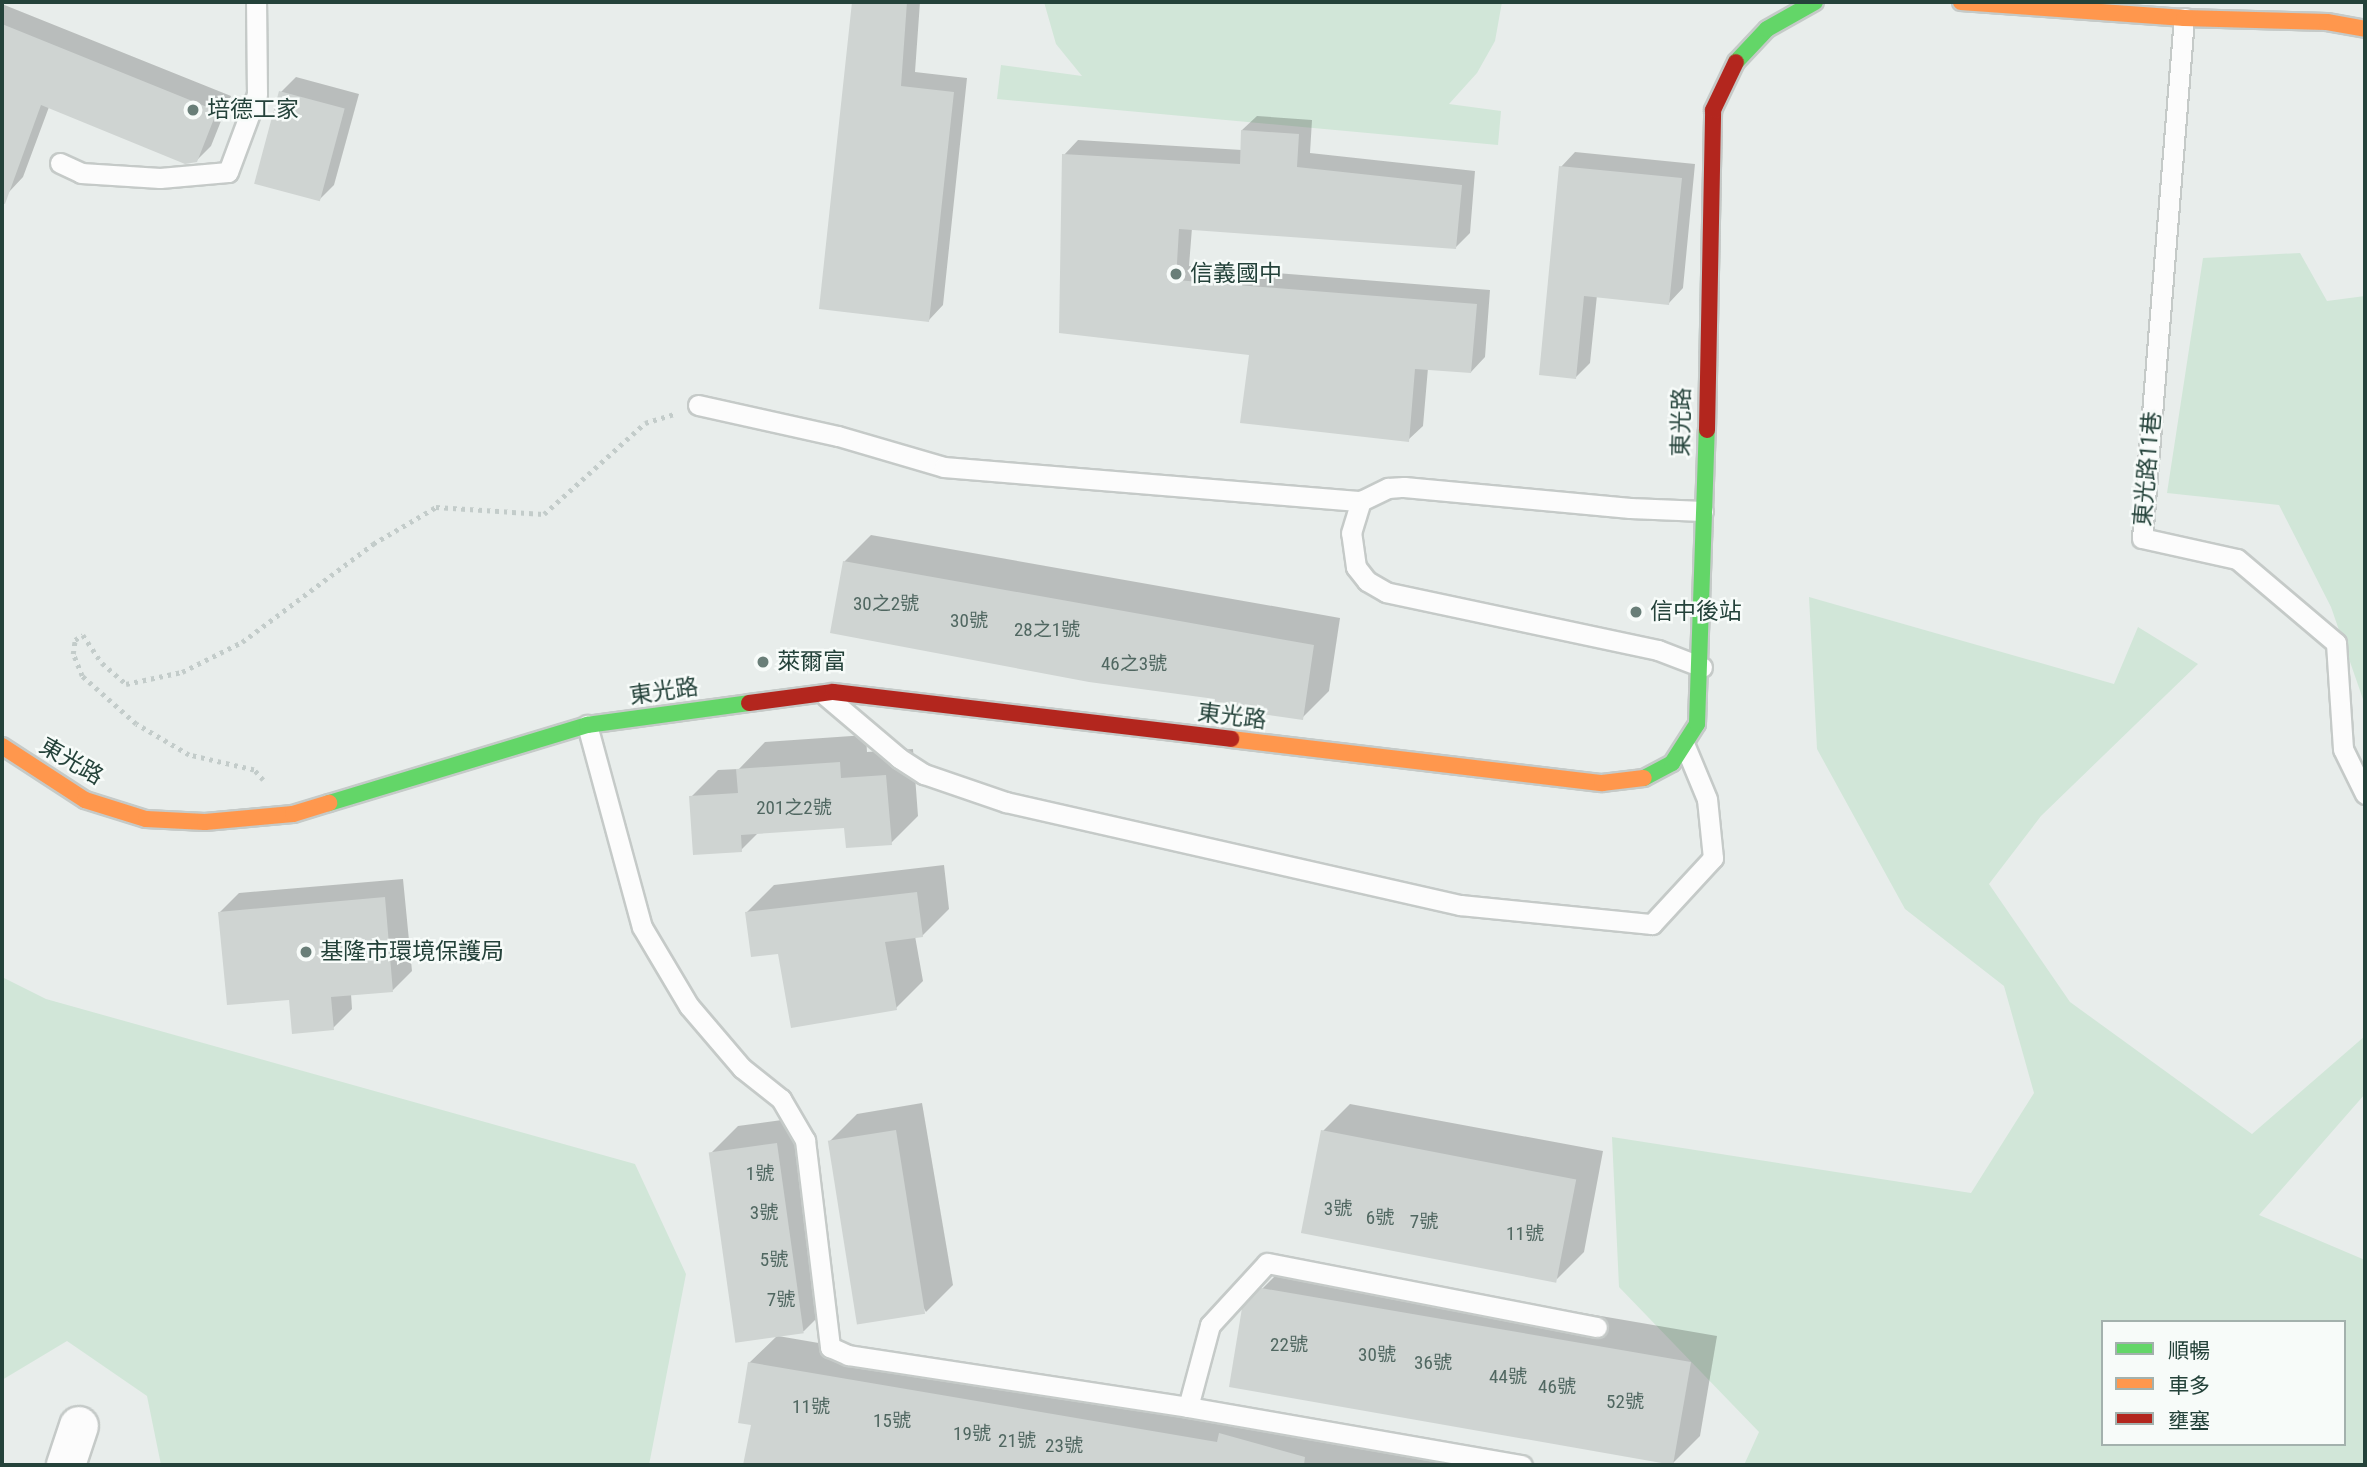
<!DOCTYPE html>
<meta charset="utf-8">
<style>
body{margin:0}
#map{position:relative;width:2367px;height:1467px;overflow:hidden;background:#e8edeb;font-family:"Roboto Condensed","Noto Sans TC",sans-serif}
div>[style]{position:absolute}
.green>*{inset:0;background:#d1e6d8}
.shadow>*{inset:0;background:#0003}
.building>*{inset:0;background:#cfd4d2;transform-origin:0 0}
.path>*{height:4.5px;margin-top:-2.25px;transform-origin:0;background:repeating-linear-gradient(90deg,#c3ccca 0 3.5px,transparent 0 8.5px)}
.roads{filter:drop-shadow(2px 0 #c5cac8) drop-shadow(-2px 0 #c5cac8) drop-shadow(0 2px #c5cac8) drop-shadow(0 -2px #c5cac8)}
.lane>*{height:19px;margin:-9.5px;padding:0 9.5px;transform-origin:9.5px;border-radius:9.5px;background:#fcfcfc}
.street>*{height:38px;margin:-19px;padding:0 19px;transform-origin:19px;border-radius:19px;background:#fcfcfc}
.fast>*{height:16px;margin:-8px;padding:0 8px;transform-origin:8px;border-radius:8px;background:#63d668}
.slow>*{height:16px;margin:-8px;padding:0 8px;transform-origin:8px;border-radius:8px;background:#ff974d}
.jam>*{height:16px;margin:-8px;padding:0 8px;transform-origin:8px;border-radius:8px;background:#b3261e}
.dots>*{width:19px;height:19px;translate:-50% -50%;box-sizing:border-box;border:4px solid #f7fbf9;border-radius:50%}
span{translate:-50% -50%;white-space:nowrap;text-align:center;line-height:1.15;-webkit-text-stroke:5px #f7fbf9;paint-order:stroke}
.number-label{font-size:19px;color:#506761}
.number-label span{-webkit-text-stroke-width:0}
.poi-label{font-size:23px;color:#24423a}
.left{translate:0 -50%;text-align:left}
.street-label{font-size:23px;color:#24423a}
.frame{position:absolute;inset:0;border:4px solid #24423a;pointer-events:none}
.legend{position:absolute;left:2101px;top:1320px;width:245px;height:126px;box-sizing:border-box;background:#f7fbf9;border:2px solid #a3b1ad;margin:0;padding:9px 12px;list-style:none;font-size:21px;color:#24423a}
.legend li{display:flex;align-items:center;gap:14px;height:35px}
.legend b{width:35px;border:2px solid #a3b1ad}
</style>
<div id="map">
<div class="green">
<div style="clip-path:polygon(1044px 2px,1502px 2px,1495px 41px,1477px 73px,1449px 104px,1501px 111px,1498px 145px,997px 99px,1001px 65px,1082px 76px,1056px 44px)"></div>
<div style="clip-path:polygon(2300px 253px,2327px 301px,2365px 296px,2365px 705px,2331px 607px,2279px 505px,2167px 493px,2203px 258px)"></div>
<div style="clip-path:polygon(evenodd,1809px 597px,2114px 684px,2138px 627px,2198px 664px,2041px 816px,1989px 884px,2070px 1002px,2252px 1134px,2365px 1036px,2365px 1094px,2259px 1215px,2365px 1260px,2365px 1465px,1744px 1465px,1759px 1432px,1619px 1287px,1612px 1137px,1971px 1193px,2034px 1093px,2004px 986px,1905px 909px,1817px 749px,1809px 597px,2103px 1322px,2344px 1322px,2344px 1444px,2103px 1444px,2103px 1322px)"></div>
<div style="clip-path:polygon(2px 977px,46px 999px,635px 1164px,686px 1274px,649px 1465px,161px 1465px,147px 1396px,67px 1341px,2px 1380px)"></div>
</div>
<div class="shadow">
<div style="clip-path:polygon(854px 2px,920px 2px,915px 72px,967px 78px,943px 305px,929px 320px,848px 80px)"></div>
<div style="clip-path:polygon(2px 4px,231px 96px,211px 146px,196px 161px,49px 107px,23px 177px,9px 192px,2px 189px)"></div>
<div style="clip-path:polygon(296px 77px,359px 94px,334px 185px,319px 200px,281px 92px)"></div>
<div style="clip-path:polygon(1257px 116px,1312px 120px,1310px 153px,1475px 171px,1470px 233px,1456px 247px,1192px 228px,1189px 266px,1490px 290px,1485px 357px,1471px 372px,1428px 368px,1423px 426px,1408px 440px,1251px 353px,1061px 331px,1064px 155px,1078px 140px,1242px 150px,1242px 130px)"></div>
<div style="clip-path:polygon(1575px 152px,1695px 164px,1683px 288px,1669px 303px,1597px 295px,1590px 363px,1576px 377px,1561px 167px)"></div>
<div style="clip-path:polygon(871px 535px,1340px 618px,1329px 691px,1302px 718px,1217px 698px,844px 562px)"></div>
<div style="clip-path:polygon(866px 735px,867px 752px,913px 749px,918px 816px,891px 843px,846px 826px,759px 832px,741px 850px,691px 797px,718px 770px,739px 769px,765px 742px)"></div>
<div style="clip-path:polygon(944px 865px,949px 909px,922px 936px,915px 936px,923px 981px,896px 1008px,780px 952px,747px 912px,774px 885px)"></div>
<div style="clip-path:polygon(403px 879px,412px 971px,393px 990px,351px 994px,352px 1009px,333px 1028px,290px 998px,220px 912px,239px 893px)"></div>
<div style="clip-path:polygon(922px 1103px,953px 1285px,926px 1312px,830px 1141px,857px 1114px)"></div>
<div style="clip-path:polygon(1350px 1104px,1603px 1151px,1584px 1252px,1557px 1279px,1323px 1131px)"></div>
<div style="clip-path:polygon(804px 1117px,831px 1304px,804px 1331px,778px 1336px,1239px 1415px,1248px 1407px,1454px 1465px,745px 1465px,753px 1424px,749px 1363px,777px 1336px,711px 1153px,738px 1126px)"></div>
<div style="clip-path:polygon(1289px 1262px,1717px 1336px,1700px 1436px,1673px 1463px,1262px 1289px)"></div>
</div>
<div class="building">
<div style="clip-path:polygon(852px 2px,907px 2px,901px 86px,954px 92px,929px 322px,819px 309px)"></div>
<div style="clip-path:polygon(2px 24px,217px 111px,197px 162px,185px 164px,41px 105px,5px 204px,2px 203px)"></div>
<div style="left:279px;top:91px;width:68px;height:96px;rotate:15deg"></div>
<div style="clip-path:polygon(1241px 130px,1299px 134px,1297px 167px,1462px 185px,1456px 249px,1179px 229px,1176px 280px,1477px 304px,1471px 373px,1415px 369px,1409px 442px,1240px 423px,1249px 355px,1059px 333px,1062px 154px,1240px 164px)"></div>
<div style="clip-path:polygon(1559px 166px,1682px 178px,1669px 305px,1584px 296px,1576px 379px,1539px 375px)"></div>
<div style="clip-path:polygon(843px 561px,1314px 645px,1303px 720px,1214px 707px,1215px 699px,1089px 682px,830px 633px)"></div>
<div style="clip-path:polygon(840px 762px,841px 778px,886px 775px,892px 845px,846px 848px,844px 828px,741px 835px,742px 852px,693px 855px,689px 796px,738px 793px,736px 769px)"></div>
<div style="clip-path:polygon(917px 892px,923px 937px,885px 942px,897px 1010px,791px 1028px,778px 954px,751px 957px,745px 912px)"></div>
<div style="clip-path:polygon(385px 897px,393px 992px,331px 997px,334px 1030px,292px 1034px,289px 1000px,227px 1005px,218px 912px)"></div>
<div style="left:896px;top:1130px;width:186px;height:69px;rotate:81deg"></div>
<div style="left:1321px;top:1130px;width:260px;height:105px;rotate:11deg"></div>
<div style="left:777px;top:1143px;width:192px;height:69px;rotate:82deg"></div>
<div style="clip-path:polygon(1261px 1288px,1691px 1362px,1673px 1465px,1229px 1387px,1242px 1308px)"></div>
<div style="clip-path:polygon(748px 1362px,1217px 1442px,1219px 1433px,1305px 1457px,1304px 1465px,743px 1465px,751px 1425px,738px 1423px)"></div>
</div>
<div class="path">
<div style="left:263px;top:780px;width:13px;rotate:-132deg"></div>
<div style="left:254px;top:770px;width:67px;rotate:-167deg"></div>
<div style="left:189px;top:755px;width:61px;rotate:-149.7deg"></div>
<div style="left:136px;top:724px;width:72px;rotate:-138.4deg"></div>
<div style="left:82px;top:676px;width:24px;rotate:-112deg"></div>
<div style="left:73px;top:654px;width:14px;rotate:-82deg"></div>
<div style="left:75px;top:640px;width:9px;rotate:-32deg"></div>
<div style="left:83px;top:635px;width:34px;rotate:56deg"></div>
<div style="left:102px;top:663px;width:32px;rotate:41deg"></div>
<div style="left:126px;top:684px;width:57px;rotate:-12.1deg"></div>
<div style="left:182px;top:672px;width:67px;rotate:-26.6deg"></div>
<div style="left:242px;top:642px;width:164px;rotate:-36.8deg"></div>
<div style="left:373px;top:544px;width:73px;rotate:-30.4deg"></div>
<div style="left:436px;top:507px;width:108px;rotate:3.7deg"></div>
<div style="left:544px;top:514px;width:136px;rotate:-42deg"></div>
<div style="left:645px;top:423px;width:30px;rotate:-17deg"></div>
</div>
<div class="roads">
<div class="lane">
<div style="left:2184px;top:18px;width:522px;rotate:94.62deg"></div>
<div style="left:2142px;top:538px;width:97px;rotate:12.5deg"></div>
<div style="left:2237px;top:559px;width:130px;rotate:40.3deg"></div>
<div style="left:2336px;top:643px;width:106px;rotate:86.2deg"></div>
<div style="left:2343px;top:749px;width:50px;rotate:63.9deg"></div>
<div style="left:60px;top:163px;width:23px;rotate:25deg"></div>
<div style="left:81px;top:173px;width:79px;rotate:3.6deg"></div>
<div style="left:160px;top:178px;width:68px;rotate:-5deg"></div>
<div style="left:228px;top:172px;width:83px;rotate:-69.6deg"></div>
<div style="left:257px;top:94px;width:92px;rotate:-90.6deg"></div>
<div style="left:698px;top:405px;width:143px;rotate:12.5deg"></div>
<div style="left:838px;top:436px;width:110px;rotate:16.3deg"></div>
<div style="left:944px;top:467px;width:418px;rotate:4.7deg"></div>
<div style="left:1702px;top:667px;width:47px;rotate:-158.9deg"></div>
<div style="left:1658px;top:650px;width:278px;rotate:-168deg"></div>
<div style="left:1386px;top:592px;width:22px;rotate:-150deg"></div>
<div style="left:1367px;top:581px;width:18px;rotate:-128deg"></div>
<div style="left:1356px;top:567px;width:34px;rotate:-98deg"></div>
<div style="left:1351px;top:533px;width:34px;rotate:-73deg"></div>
<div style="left:1361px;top:501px;width:30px;rotate:-26deg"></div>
<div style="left:1388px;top:488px;width:16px;rotate:-4deg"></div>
<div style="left:1404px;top:487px;width:227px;rotate:5.3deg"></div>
<div style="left:1630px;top:508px;width:73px;rotate:2.4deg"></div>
<div style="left:826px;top:696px;width:96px;rotate:40.3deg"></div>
<div style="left:899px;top:758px;width:30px;rotate:33deg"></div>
<div style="left:924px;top:774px;width:87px;rotate:18.9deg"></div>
<div style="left:1006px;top:802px;width:466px;rotate:12.8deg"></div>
<div style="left:1460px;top:905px;width:193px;rotate:5.7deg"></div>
<div style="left:1652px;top:924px;width:90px;rotate:-47.3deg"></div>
<div style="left:1713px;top:858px;width:59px;rotate:-95.8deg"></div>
<div style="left:1707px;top:799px;width:57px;rotate:-112.5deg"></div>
<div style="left:587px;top:725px;width:209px;rotate:74.8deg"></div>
<div style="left:642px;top:927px;width:92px;rotate:59.3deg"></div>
<div style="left:689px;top:1006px;width:82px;rotate:49.5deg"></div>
<div style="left:742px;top:1068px;width:50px;rotate:38.5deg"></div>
<div style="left:781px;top:1099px;width:48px;rotate:59.7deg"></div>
<div style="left:805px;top:1140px;width:209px;rotate:83.1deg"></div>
<div style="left:830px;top:1347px;width:20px;rotate:24deg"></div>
<div style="left:848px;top:1355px;width:344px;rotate:8.7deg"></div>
<div style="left:1188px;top:1407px;width:339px;rotate:9.9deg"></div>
<div style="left:1188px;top:1407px;width:85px;rotate:-75deg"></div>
<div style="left:1210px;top:1325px;width:84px;rotate:-47.4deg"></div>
<div style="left:1267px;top:1263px;width:336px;rotate:11deg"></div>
</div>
<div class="street">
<div style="left:66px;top:1465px;width:41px;rotate:-71.6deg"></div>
</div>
<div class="fast">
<div style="left:1736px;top:62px;width:45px;rotate:-46.8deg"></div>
<div style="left:1767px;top:29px;width:55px;rotate:-29.4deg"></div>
<div style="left:1644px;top:778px;width:32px;rotate:-28deg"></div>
<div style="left:1672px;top:763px;width:46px;rotate:-57.3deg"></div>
<div style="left:1697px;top:724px;width:294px;rotate:-88.1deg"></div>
<div style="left:329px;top:803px;width:270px;rotate:-16.8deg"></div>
<div style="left:587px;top:725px;width:163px;rotate:-7.7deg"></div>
</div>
<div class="slow">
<div style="left:1961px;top:2px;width:224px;rotate:4.1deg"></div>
<div style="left:2184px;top:18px;width:143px;rotate:1.6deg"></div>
<div style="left:2327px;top:22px;width:39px;rotate:10deg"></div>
<div style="left:1231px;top:739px;width:374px;rotate:6.8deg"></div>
<div style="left:1602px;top:783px;width:42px;rotate:-6.8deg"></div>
<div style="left:2px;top:746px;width:99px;rotate:33deg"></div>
<div style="left:85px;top:800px;width:64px;rotate:17.3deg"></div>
<div style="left:146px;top:819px;width:59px;rotate:2.9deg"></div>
<div style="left:205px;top:822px;width:88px;rotate:-5.2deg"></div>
<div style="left:293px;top:814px;width:38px;rotate:-17deg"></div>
</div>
<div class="jam">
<div style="left:1707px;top:430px;width:320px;rotate:-88.9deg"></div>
<div style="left:1713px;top:110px;width:53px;rotate:-64.4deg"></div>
<div style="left:749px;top:703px;width:85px;rotate:-7.5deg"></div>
<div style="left:833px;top:692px;width:401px;rotate:6.7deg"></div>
</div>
</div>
<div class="dots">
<div style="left:193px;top:110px;background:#697e78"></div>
<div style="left:1176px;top:274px;background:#697e78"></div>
<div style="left:1636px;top:612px;background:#697e78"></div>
<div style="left:763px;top:662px;background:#697e78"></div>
<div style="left:306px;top:952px;background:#697e78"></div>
</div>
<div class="number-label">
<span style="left:886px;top:604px">30之2號</span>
<span style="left:969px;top:621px">30號</span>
<span style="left:1047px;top:630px">28之1號</span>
<span style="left:1134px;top:664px">46之3號</span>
<span style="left:794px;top:808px">201之2號</span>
<span style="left:760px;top:1174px">1號</span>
<span style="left:1338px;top:1209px">3號</span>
<span style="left:764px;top:1213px">3號</span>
<span style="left:1380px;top:1218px">6號</span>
<span style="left:1424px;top:1222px">7號</span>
<span style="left:1525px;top:1234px">11號</span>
<span style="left:774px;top:1260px">5號</span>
<span style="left:781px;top:1300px">7號</span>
<span style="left:1289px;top:1345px">22號</span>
<span style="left:1377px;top:1355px">30號</span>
<span style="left:1433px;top:1363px">36號</span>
<span style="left:1508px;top:1377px">44號</span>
<span style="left:1557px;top:1387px">46號</span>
<span style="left:1625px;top:1402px">52號</span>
<span style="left:811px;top:1407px">11號</span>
<span style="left:892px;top:1421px">15號</span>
<span style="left:972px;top:1434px">19號</span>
<span style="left:1017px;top:1441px">21號</span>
<span style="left:1064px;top:1446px">23號</span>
</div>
<div class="poi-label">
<span class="left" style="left:207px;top:110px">培德工家</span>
<span class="left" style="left:1190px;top:274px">信義國中</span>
<span class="left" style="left:1650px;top:612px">信中後站</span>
<span class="left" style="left:777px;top:662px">萊爾富</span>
<span class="left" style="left:320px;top:952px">基隆市環境保護局</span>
</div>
<div class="street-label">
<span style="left:1682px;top:422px;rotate:-89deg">東光路</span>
<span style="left:2148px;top:469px;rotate:-85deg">東光路11巷</span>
<span style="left:664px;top:692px;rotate:-8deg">東光路</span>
<span style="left:1232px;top:717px;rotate:7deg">東光路</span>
<span style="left:71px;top:762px;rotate:30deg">東光路</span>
</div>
<div class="frame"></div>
<ul class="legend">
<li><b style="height:9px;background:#63d668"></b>順暢</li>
<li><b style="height:9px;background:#ff974d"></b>車多</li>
<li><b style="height:9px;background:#b3261e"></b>壅塞</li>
</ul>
</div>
